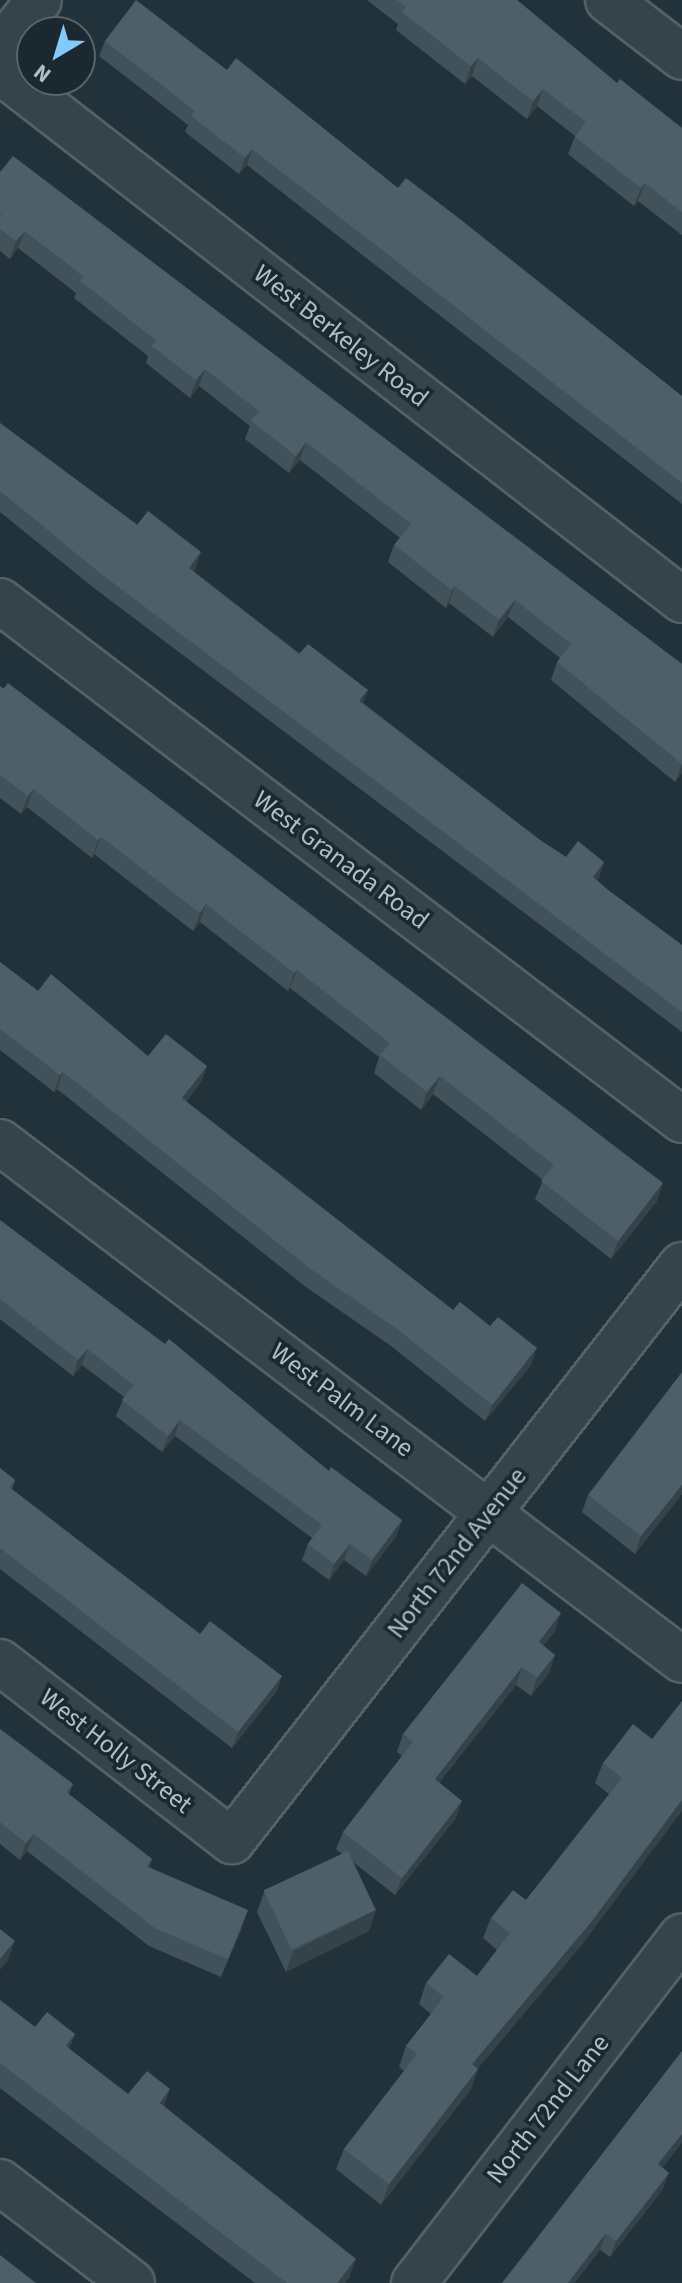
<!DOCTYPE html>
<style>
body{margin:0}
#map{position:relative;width:682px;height:2283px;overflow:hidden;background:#22323b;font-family:"Source Sans 3",sans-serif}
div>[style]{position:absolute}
.roads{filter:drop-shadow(2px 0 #546169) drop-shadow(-2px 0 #546169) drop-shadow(0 2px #546169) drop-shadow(0 -2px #546169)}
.minor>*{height:44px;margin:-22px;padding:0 22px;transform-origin:22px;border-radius:22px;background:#36434b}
.wall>*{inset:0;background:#42525a}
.shaded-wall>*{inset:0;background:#36424a}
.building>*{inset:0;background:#4d5f69;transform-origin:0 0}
span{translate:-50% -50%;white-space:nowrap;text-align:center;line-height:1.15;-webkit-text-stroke:7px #1b2830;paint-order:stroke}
.street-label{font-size:26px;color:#b1bec7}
.north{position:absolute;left:16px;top:16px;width:80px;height:80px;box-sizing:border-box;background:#1b2830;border:2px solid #57646c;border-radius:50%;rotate:218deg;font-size:22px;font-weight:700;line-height:32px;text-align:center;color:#b1bec7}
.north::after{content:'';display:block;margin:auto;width:28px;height:36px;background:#85c9f8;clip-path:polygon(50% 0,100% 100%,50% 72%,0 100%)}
</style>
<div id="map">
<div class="roads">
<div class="minor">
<div style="left:608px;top:0;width:93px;rotate:37.6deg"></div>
<div style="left:0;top:50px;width:63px;rotate:-52deg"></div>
<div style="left:0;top:71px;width:863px;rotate:37.8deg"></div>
<div style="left:0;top:601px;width:857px;rotate:37.27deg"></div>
<div style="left:0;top:1142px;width:856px;rotate:37.22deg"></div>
<div style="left:0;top:1662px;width:293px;rotate:37.7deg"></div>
<div style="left:232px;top:1841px;width:731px;rotate:-52deg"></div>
<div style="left:0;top:2182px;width:166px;rotate:37.4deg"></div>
<div style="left:414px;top:2283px;width:438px;rotate:-52.3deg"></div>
</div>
</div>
<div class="wall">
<div style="clip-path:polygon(367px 0,517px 0,617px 83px,682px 128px,682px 235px,638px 201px,634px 206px,568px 154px,575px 136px,537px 106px,527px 119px,472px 76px,465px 84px,396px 30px,398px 24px)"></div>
<div style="clip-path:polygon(105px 41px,227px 70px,398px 188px,682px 396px,682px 504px,247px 165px,239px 174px,185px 132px,188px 125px,99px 56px)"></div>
<div style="clip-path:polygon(0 172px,682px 664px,682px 773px,675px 782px,551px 680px,557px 662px,560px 658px,508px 617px,493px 637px,449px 603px,446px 608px,388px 562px,394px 545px,400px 538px,300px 460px,289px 473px,245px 439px,250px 426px,199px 386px,190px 398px,146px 363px,148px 356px,74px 298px,76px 293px,18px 248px,10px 259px,0 251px)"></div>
<div style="clip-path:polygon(0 423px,196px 568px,193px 571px,540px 840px,566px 857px,604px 862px,597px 880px,608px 890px,682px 945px,682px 1032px,94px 588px,0 512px)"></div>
<div style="clip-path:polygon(0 686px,657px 1201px,611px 1259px,535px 1199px,543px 1180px,433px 1094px,421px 1110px,374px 1073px,379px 1057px,290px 988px,288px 991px,200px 922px,193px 931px,94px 854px,92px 858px,27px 807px,21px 814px,0 798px)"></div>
<div style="clip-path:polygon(0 962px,38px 991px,148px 1056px,207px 1066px,201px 1082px,186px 1102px,453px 1310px,531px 1365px,485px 1421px,391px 1346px,306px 1287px,57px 1089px,54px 1092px,0 1050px)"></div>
<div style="clip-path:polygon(0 1220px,329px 1471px,402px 1520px,396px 1536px,366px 1576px,344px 1560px,329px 1580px,302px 1560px,308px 1544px,312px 1538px,175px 1436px,162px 1452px,116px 1416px,124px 1397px,82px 1365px,73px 1376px,0 1319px)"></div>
<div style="clip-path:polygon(0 1468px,15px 1480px,12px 1489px,200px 1634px,282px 1676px,276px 1692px,232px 1748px,0 1569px)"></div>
<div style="clip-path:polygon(682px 1494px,635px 1554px,582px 1512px,588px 1495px)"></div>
<div style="clip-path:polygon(555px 1631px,543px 1646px,555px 1655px,549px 1673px,531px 1696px,516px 1685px,439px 1783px,456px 1818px,395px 1895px,353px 1862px,376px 1910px,369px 1931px,286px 1972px,257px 1912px,264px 1892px,342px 1854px,336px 1849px,343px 1832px,402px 1756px,397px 1752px,403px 1734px)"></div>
<div style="clip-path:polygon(0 1729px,73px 1784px,69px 1794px,152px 1859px,149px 1867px,242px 1928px,221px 1977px,149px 1946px,27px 1851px,20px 1860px,0 1844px)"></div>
<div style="clip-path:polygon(652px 1739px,584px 1942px,478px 2068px,471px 2089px,381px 2205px,336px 2169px,344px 2149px,404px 2071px,399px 2067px,406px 2046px,431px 2014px,419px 2004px,426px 1983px,477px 1976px,497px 1950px,483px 1938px,491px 1918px,526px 1900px,609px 1794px,595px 1783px,603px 1763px)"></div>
<div style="clip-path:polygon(0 2000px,35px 2027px,75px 2034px,69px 2049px,128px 2094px,164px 2106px,349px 2278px,345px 2283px,255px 2283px,0 2088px)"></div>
<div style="clip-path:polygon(663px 2168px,663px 2189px,610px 2257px,600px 2250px,502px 2283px)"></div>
</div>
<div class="shaded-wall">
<div style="clip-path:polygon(478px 58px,472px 76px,465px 84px,471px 66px)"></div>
<div style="clip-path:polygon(543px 89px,537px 106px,527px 119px,533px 101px)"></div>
<div style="clip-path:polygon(252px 149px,247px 165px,239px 174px,245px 158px)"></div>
<div style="clip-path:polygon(645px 183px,638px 201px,634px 206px,641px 188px)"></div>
<div style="clip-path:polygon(25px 231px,18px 248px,10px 259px,16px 241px)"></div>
<div style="clip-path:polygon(205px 369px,199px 386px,190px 398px,196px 380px)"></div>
<div style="clip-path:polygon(306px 442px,300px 460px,289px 473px,296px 456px)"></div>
<div style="clip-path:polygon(201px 552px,196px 568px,183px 584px,189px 568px)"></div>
<div style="clip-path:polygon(455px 586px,449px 603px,446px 608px,452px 590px)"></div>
<div style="clip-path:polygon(515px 600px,508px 617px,493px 637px,499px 620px)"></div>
<div style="clip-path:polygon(368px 690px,362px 706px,359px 701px)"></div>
<div style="clip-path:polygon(682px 764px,682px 773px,675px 782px)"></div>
<div style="clip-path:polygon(33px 789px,27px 807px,21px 814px,28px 796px)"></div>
<div style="clip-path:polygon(101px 837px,94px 854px,92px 858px,98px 840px)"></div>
<div style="clip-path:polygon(604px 862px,599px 878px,587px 893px,593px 877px)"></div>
<div style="clip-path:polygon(206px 904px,200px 922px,193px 931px,200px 913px)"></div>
<div style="clip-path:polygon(297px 970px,290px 988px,288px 991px,294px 973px)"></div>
<div style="clip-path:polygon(207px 1066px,201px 1082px,176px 1115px,182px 1098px)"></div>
<div style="clip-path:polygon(63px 1072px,57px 1089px,54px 1092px,60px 1075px)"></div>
<div style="clip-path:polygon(440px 1076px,433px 1094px,421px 1110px,427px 1092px)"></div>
<div style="clip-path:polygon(663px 1183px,657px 1201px,611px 1259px,618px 1241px)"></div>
<div style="clip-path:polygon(537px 1348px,531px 1365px,485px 1421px,492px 1405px)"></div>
<div style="clip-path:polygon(87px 1349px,82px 1365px,73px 1376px,78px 1360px)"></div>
<div style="clip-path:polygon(180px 1420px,175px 1436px,162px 1452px,168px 1436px)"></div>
<div style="clip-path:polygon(682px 1485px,682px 1494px,635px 1554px,641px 1536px)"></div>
<div style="clip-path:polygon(402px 1520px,396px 1536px,366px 1576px,372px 1560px)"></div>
<div style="clip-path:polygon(350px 1544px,344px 1560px,329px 1580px,334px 1564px)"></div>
<div style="clip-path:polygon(561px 1613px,555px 1631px,532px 1660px,539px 1642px)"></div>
<div style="clip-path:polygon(555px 1655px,549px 1673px,531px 1696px,537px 1678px)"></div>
<div style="clip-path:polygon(522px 1667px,516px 1685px,428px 1797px,435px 1779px)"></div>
<div style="clip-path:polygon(282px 1676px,276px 1692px,232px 1748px,238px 1732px)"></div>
<div style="clip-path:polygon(682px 1800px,682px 1811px,584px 1942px,464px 2084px,472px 2064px)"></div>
<div style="clip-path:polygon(462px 1801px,456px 1818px,395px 1895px,402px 1878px)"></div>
<div style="clip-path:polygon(34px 1834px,27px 1851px,20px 1860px,26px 1843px)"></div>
<div style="clip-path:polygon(248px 1910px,242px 1928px,221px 1977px,228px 1959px)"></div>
<div style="clip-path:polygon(376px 1910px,369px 1931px,286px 1972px,293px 1951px)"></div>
<div style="clip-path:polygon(15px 1941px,8px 1960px,0 1970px,0 1959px)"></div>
<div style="clip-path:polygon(75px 2034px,68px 2053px,66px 2046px)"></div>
<div style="clip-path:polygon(478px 2069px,471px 2089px,381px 2205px,389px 2184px)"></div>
<div style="clip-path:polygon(170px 2089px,163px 2109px,160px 2103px)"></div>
<div style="clip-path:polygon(682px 2134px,682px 2143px,652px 2181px,658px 2164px)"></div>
<div style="clip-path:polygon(669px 2173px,663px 2189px,610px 2257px,616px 2241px)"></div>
<div style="clip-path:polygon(606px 2233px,600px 2250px,575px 2283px,568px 2283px)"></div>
<div style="clip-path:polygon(356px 2259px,349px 2278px,345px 2283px,337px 2283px)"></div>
</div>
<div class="building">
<div style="clip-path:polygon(136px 0,227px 70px,236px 58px,398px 188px,406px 178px,460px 219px,682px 396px,682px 483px,252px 149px,245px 158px,191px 116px,195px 111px,105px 41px)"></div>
<div style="clip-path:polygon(397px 0,517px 0,617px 83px,620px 79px,682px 128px,682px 212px,645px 183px,641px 188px,575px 137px,586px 122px,543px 89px,533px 101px,478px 58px,471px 66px,402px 12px,406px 7px)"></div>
<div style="clip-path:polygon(13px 156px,682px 664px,682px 764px,557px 662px,571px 644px,515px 600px,499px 620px,455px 586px,452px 590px,394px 545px,411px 524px,306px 442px,296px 456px,251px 421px,259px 411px,205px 369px,196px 380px,152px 346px,156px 340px,80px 281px,84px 277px,25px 231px,16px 241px,0 229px,0 217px,2px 215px,0 214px,0 172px)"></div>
<div style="clip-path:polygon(0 423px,137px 525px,148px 511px,201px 552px,189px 568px,299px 654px,308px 644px,368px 690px,359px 701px,540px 840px,566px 857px,578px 841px,604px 862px,593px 877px,608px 890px,682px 945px,682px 1012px,100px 573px,0 491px)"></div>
<div style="clip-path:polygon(8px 683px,663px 1183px,618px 1241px,541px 1181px,554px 1165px,440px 1076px,427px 1092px,380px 1055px,390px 1043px,297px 970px,294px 973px,206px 904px,200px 913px,101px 837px,98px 840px,33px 789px,28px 796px,0 775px,0 686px,3px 689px)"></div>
<div style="clip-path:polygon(0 962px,38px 991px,51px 974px,148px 1056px,166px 1034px,207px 1066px,182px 1098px,453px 1310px,460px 1302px,490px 1326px,498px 1317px,537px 1348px,492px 1405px,397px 1329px,312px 1270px,63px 1072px,60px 1075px,0 1029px)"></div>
<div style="clip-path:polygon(0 1220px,165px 1344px,169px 1339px,329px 1471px,331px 1467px,402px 1520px,372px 1560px,350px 1544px,334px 1564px,308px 1544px,322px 1525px,180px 1420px,168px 1436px,122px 1400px,134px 1385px,87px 1349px,78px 1360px,0 1299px)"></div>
<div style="clip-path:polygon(682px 1372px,682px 1485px,641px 1536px,588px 1495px)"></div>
<div style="clip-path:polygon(0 1468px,15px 1480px,9px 1487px,200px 1634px,210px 1621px,282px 1676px,238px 1732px,0 1548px)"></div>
<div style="clip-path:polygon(522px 1583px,561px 1613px,539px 1642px,555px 1655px,537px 1678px,522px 1667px,435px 1779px,462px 1801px,402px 1878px,343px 1832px,413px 1742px,403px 1734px)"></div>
<div style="clip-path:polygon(682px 1701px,682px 1800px,592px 1921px,472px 2064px,478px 2069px,389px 2184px,344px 2149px,417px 2054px,406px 2046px,444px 1997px,426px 1983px,449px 1954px,477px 1976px,510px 1933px,491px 1918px,513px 1890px,526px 1900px,622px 1778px,603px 1763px,633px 1724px,652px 1739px)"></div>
<div style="clip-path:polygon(0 1729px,73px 1784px,66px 1792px,152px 1859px,146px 1866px,248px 1910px,228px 1959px,156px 1929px,34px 1834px,26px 1843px,0 1822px)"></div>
<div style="left:348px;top:1851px;width:65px;height:93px;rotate:65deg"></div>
<div style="clip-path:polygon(0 1929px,15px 1941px,0 1959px)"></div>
<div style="clip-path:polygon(0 2000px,35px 2027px,47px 2012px,75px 2034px,66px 2046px,128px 2094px,147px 2071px,170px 2089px,160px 2103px,356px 2259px,337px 2283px,287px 2283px,0 2063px)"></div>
<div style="clip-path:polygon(682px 2051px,682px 2134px,658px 2164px,669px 2173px,616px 2241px,606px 2233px,568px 2283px,502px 2283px)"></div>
<div style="clip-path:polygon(0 2255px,36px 2283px,0 2283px)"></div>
</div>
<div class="street-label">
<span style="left:341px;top:336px;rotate:38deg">West Berkeley Road</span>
<span style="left:341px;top:860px;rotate:37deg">West Granada Road</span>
<span style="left:342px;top:1400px;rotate:37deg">West Palm Lane</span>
<span style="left:457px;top:1553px;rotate:-52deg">North 72nd Avenue</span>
<span style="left:116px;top:1751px;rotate:38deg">West Holly Street</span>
<span style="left:548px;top:2109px;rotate:-52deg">North 72nd Lane</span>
</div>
<div class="north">N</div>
</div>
